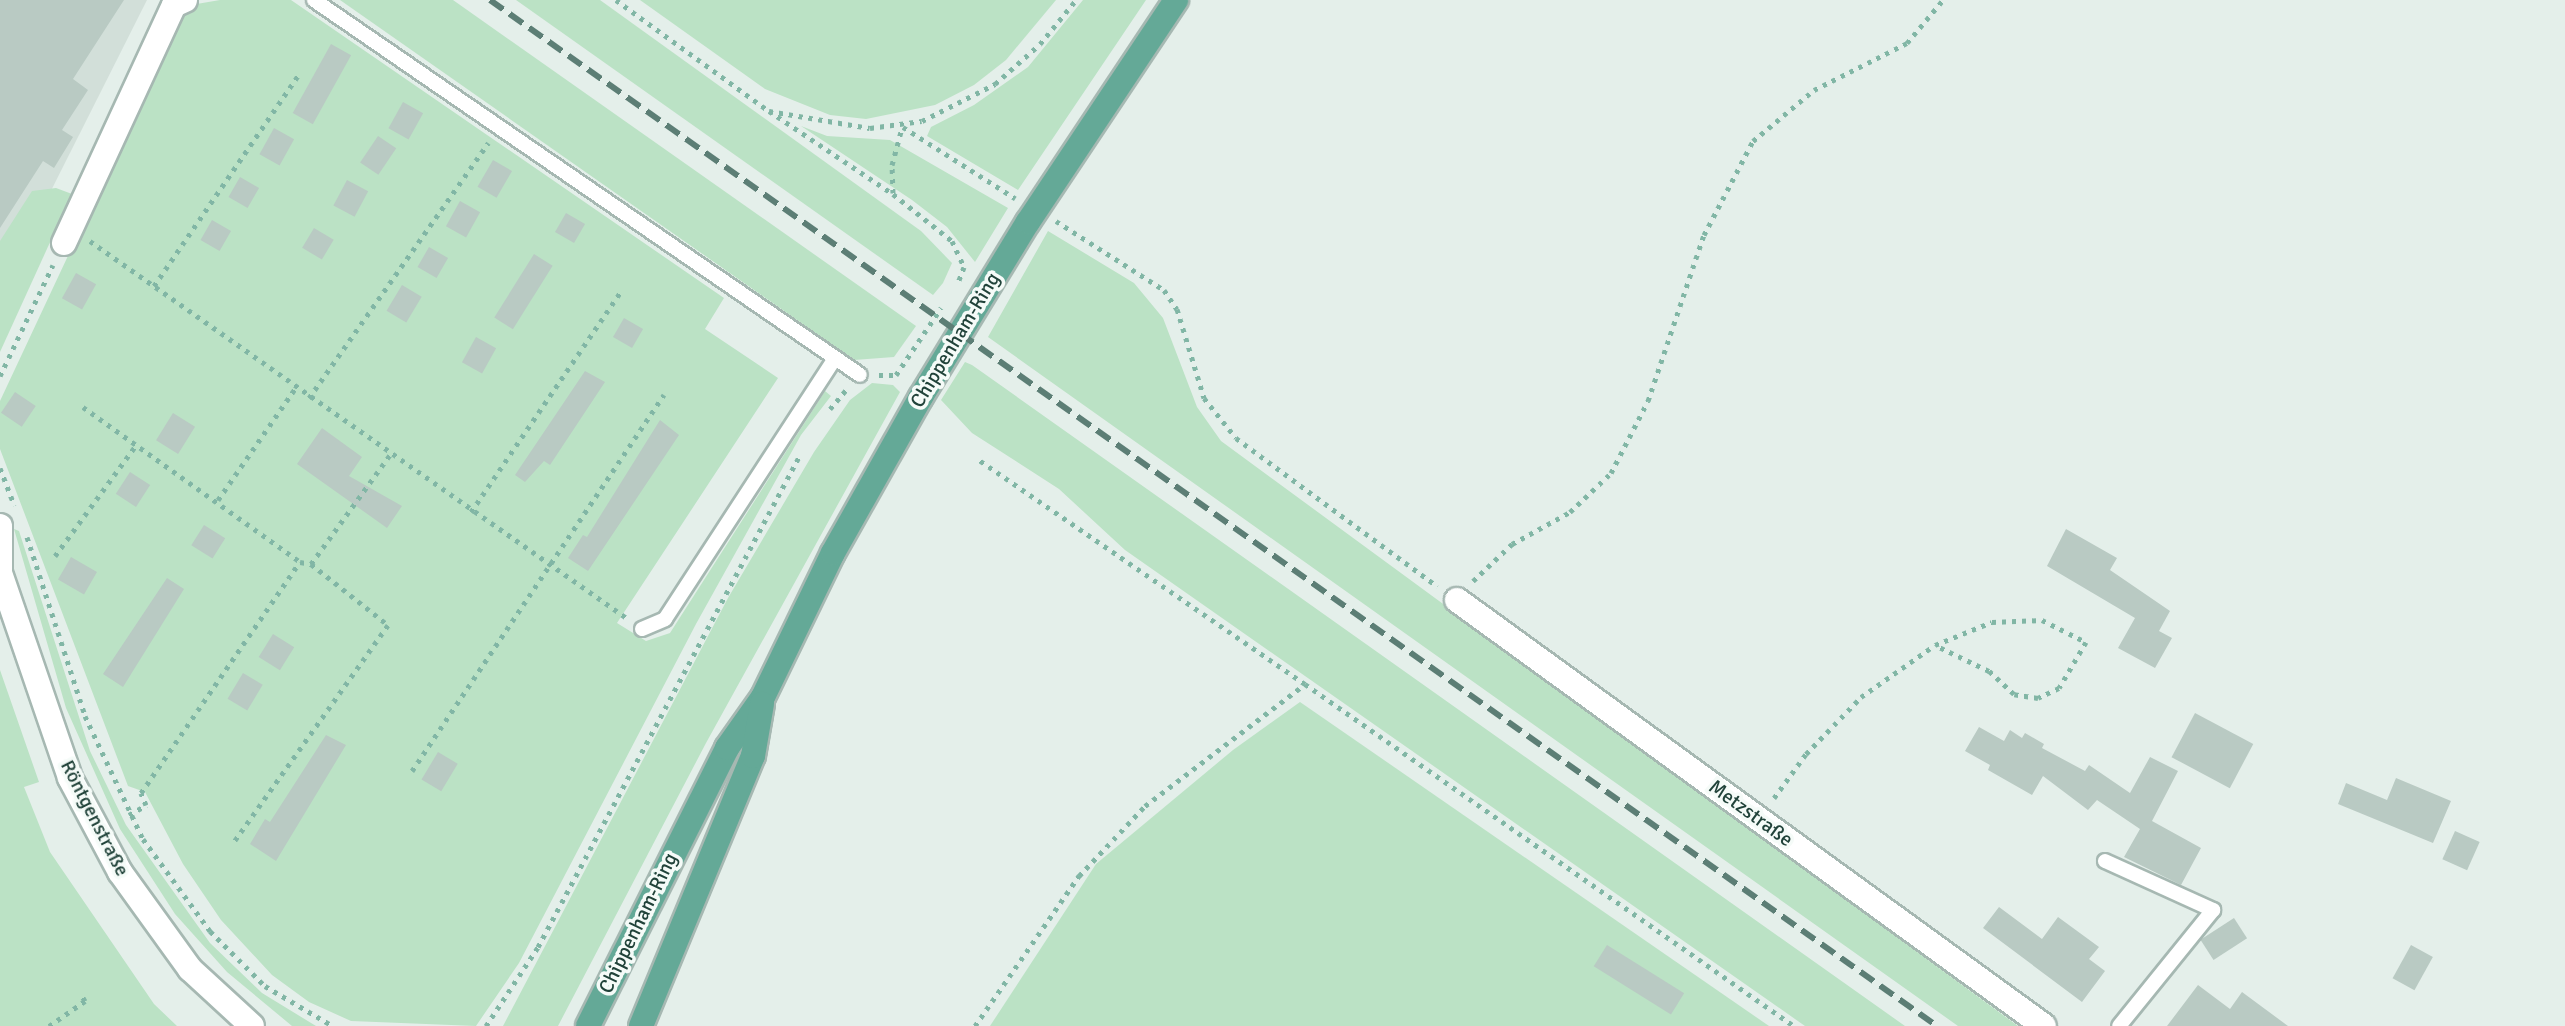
<!DOCTYPE html>
<meta charset="utf-8">
<style>
body{margin:0}
#map{position:relative;width:2565px;height:1026px;overflow:hidden;background:#e4efea;font-family:Signika,sans-serif}
div>[style]{position:absolute}
.built>*{inset:0;background:#d2dfd9}
.green>*{inset:0;background:#bbe2c5}
.building>*{inset:0;background:#b9cac3;transform-origin:0 0}
.path>*{height:5px;margin-top:-2.5px;transform-origin:0;background:repeating-linear-gradient(90deg,#81b6a5 0 4px,transparent 0 10px)}
.roads{filter:drop-shadow(2px 0 #a6b8b2) drop-shadow(-2px 0 #a6b8b2) drop-shadow(0 2px #a6b8b2) drop-shadow(0 -2px #a6b8b2)}
.service>*{height:14px;margin:-7px;padding:0 7px;transform-origin:7px;border-radius:7px;background:#fff}
.minor>*{height:24px;margin:-12px;padding:0 12px;transform-origin:12px;border-radius:12px;background:#fff}
.tertiary>*{height:24px;margin:-12px;padding:0 12px;transform-origin:12px;border-radius:12px;background:#fff}
.primary>*{height:24px;margin:-12px;padding:0 12px;transform-origin:12px;border-radius:12px;background:#64a997}
.rail>*{height:6px;margin-top:-3px;transform-origin:0;background:repeating-linear-gradient(90deg,#5c7e75 0 16px,transparent 0 24px)}
span{translate:-50% -50%;white-space:nowrap;text-align:center;line-height:1.15;-webkit-text-stroke:7px #f5fbf8;paint-order:stroke}
.street-label{font-size:20px;color:#21433a}
</style>
<div id="map">
<div class="built">
<div style="clip-path:polygon(0 0,147px 0,0 292px)"></div>
</div>
<div class="green">
<div style="clip-path:polygon(220px 0,291px 0,724px 298px,705px 329px,778px 378px,617px 623px,646px 641px,670px 633px,825px 391px,831px 396px,801px 435px,696px 624px,519px 963px,476px 1026px,351px 1021px,309px 1002px,272px 975px,221px 920px,183px 864px,145px 792px,128px 786px,0 449px,0 401px,185px 6px)"></div>
<div style="clip-path:polygon(340px 0,453px 0,916px 326px,894px 357px,854px 360px)"></div>
<div style="clip-path:polygon(516px 0,600px 0,921px 231px,952px 263px,943px 283px,933px 295px)"></div>
<div style="clip-path:polygon(640px 0,1056px 0,1006px 60px,974px 85px,935px 105px,866px 119px,830px 115px,765px 89px)"></div>
<div style="clip-path:polygon(1083px 0,1146px 0,1018px 190px,927px 136px,931px 127px,974px 105px,1028px 67px)"></div>
<div style="clip-path:polygon(801px 126px,827px 136px,890px 140px,1008px 208px,975px 262px,947px 227px,912px 200px)"></div>
<div style="clip-path:polygon(56px 188px,72px 194px,0 352px,0 241px,32px 191px)"></div>
<div style="clip-path:polygon(1048px 231px,1134px 283px,1163px 318px,1197px 407px,1221px 441px,2018px 1026px,1958px 1026px,988px 337px)"></div>
<div style="clip-path:polygon(965px 362px,972px 365px,1905px 1026px,1805px 1026px,1125px 550px,1059px 489px,972px 433px,941px 400px)"></div>
<div style="clip-path:polygon(872px 383px,893px 385px,900px 392px,706px 743px,558px 1026px,503px 1026px,728px 598px,814px 452px,850px 400px)"></div>
<div style="clip-path:polygon(14px 529px,19px 531px,90px 751px,126px 825px,210px 943px,262px 993px,316px 1026px,292px 1026px,227px 972px,175px 914px,120px 829px,66px 708px)"></div>
<div style="clip-path:polygon(0 670px,39px 782px,24px 787px,50px 852px,154px 1004px,177px 1026px,0 1026px)"></div>
<div style="clip-path:polygon(1300px 702px,1769px 1026px,990px 1026px,1096px 864px,1233px 750px)"></div>
</div>
<div class="building">
<div style="clip-path:polygon(0 0,124px 0,73px 79px,88px 90px,62px 130px,73px 137px,54px 168px,43px 161px,0 228px)"></div>
<div style="left:331px;top:44px;width:23px;height:79px;rotate:29deg"></div>
<div style="left:403px;top:102px;width:23px;height:30px;rotate:29deg"></div>
<div style="left:274px;top:128px;width:23px;height:30px;rotate:29deg"></div>
<div style="left:378px;top:136px;width:22px;height:32px;rotate:34deg"></div>
<div style="left:493px;top:160px;width:22px;height:31px;rotate:30deg"></div>
<div style="left:240px;top:177px;width:22px;height:23px;rotate:30deg"></div>
<div style="left:347px;top:180px;width:24px;height:29px;rotate:28deg"></div>
<div style="left:460px;top:201px;width:23px;height:29px;rotate:29deg"></div>
<div style="left:566px;top:213px;width:22px;height:22px;rotate:30deg"></div>
<div style="left:212px;top:220px;width:22px;height:23px;rotate:30deg"></div>
<div style="left:314px;top:228px;width:23px;height:23px;rotate:31deg"></div>
<div style="left:429px;top:247px;width:22px;height:23px;rotate:30deg"></div>
<div style="left:534px;top:254px;width:22px;height:75px;rotate:32deg"></div>
<div style="left:76px;top:273px;width:23px;height:29px;rotate:29deg"></div>
<div style="left:402px;top:285px;width:23px;height:30px;rotate:31deg"></div>
<div style="left:624px;top:318px;width:22px;height:22px;rotate:30deg"></div>
<div style="left:476px;top:337px;width:23px;height:29px;rotate:29deg"></div>
<div style="clip-path:polygon(585px 371px,605px 382px,550px 465px,544px 461px,525px 482px,515px 475px)"></div>
<div style="left:15px;top:392px;width:25px;height:25px;rotate:34deg"></div>
<div style="left:173px;top:413px;width:26px;height:32px;rotate:32deg"></div>
<div style="clip-path:polygon(660px 420px,679px 435px,588px 571px,568px 558px,583px 535px,587px 537px)"></div>
<div style="clip-path:polygon(322px 428px,362px 457px,349px 476px,402px 506px,387px 528px,297px 464px)"></div>
<div style="left:130px;top:472px;width:24px;height:26px;rotate:33deg"></div>
<div style="left:204px;top:525px;width:25px;height:24px;rotate:32deg"></div>
<div style="clip-path:polygon(2066px 529px,2117px 558px,2110px 570px,2170px 611px,2159px 631px,2172px 638px,2155px 668px,2118px 648px,2135px 618px,2047px 566px)"></div>
<div style="left:71px;top:557px;width:30px;height:26px;rotate:30deg"></div>
<div style="clip-path:polygon(167px 578px,184px 589px,123px 687px,103px 674px)"></div>
<div style="left:273px;top:634px;width:25px;height:27px;rotate:32deg"></div>
<div style="left:243px;top:673px;width:23px;height:30px;rotate:31deg"></div>
<div style="left:2195px;top:713px;width:66px;height:50px;rotate:28deg"></div>
<div style="clip-path:polygon(1979px 727px,2004px 741px,2010px 730px,2022px 738px,2025px 733px,2044px 744px,2042px 748px,2085px 771px,2089px 765px,2130px 793px,2150px 757px,2178px 771px,2152px 821px,2201px 848px,2181px 885px,2124px 857px,2140px 829px,2097px 800px,2088px 810px,2043px 776px,2032px 795px,1988px 770px,1990px 765px,1965px 751px)"></div>
<div style="clip-path:polygon(326px 735px,346px 745px,276px 861px,250px 844px,265px 819px,270px 822px)"></div>
<div style="left:438px;top:752px;width:23px;height:32px;rotate:31deg"></div>
<div style="clip-path:polygon(2396px 778px,2451px 801px,2433px 843px,2338px 804px,2346px 783px,2387px 800px)"></div>
<div style="left:2455px;top:831px;width:27px;height:31px;rotate:24deg"></div>
<div style="clip-path:polygon(1999px 907px,2042px 939px,2058px 917px,2099px 947px,2089px 959px,2105px 971px,2082px 1002px,1983px 928px)"></div>
<div style="left:2234px;top:918px;width:24px;height:40px;rotate:57deg"></div>
<div style="left:1607px;top:945px;width:91px;height:25px;rotate:32deg"></div>
<div style="left:2411px;top:945px;width:25px;height:38px;rotate:29deg"></div>
<div style="clip-path:polygon(2198px 985px,2230px 1009px,2242px 992px,2288px 1026px,2167px 1026px)"></div>
</div>
<div class="path">
<div style="left:616px;top:0;width:189px;rotate:36deg"></div>
<div style="left:769px;top:111px;width:102px;rotate:9.6deg"></div>
<div style="left:870px;top:128px;width:52px;rotate:-7.7deg"></div>
<div style="left:922px;top:121px;width:82px;rotate:-26.9deg"></div>
<div style="left:995px;top:84px;width:60px;rotate:-41.6deg"></div>
<div style="left:1040px;top:44px;width:57px;rotate:-50.7deg"></div>
<div style="left:769px;top:111px;width:149px;rotate:33.8deg"></div>
<div style="left:893px;top:194px;width:75px;rotate:38.5deg"></div>
<div style="left:952px;top:241px;width:29px;rotate:65deg"></div>
<div style="left:964px;top:267px;width:17px;rotate:111deg"></div>
<div style="left:903px;top:127px;width:133px;rotate:32.4deg"></div>
<div style="left:893px;top:193px;width:28px;rotate:-92deg"></div>
<div style="left:892px;top:165px;width:39px;rotate:-75deg"></div>
<div style="left:1056px;top:221px;width:128px;rotate:32.6deg"></div>
<div style="left:1164px;top:290px;width:23px;rotate:56deg"></div>
<div style="left:1177px;top:309px;width:93px;rotate:73.1deg"></div>
<div style="left:1204px;top:398px;width:51px;rotate:51.3deg"></div>
<div style="left:1236px;top:438px;width:250px;rotate:36.4deg"></div>
<div style="left:90px;top:241px;width:658px;rotate:35.09deg"></div>
<div style="left:154px;top:286px;width:258px;rotate:-55.6deg"></div>
<div style="left:879px;top:375px;width:17px"></div>
<div style="left:896px;top:375px;width:81px;rotate:-56.1deg"></div>
<div style="left:0;top:376px;width:123px;rotate:-64.5deg"></div>
<div style="left:309px;top:398px;width:312px;rotate:-54.9deg"></div>
<div style="left:83px;top:407px;width:267px;rotate:35.5deg"></div>
<div style="left:300px;top:562px;width:11px;rotate:10deg"></div>
<div style="left:311px;top:564px;width:98px;rotate:38.4deg"></div>
<div style="left:388px;top:625px;width:267px;rotate:125.4deg"></div>
<div style="left:830px;top:409px;width:26px;rotate:-50deg"></div>
<div style="left:0;top:468px;width:40px;rotate:69deg"></div>
<div style="left:218px;top:500px;width:135px;rotate:-55.3deg"></div>
<div style="left:471px;top:512px;width:265px;rotate:-55.8deg"></div>
<div style="left:27px;top:537px;width:188px;rotate:72deg"></div>
<div style="left:85px;top:716px;width:136px;rotate:64.8deg"></div>
<div style="left:143px;top:839px;width:114px;rotate:53.9deg"></div>
<div style="left:210px;top:931px;width:78px;rotate:45deg"></div>
<div style="left:265px;top:986px;width:79px;rotate:30.5deg"></div>
<div style="left:55px;top:556px;width:139px;rotate:-53.8deg"></div>
<div style="left:311px;top:564px;width:135px;rotate:-54.1deg"></div>
<div style="left:1473px;top:581px;width:54px;rotate:-43.5deg"></div>
<div style="left:1512px;top:544px;width:66px;rotate:-28.9deg"></div>
<div style="left:1570px;top:512px;width:57px;rotate:-43.6deg"></div>
<div style="left:1611px;top:473px;width:81px;rotate:-62.8deg"></div>
<div style="left:1648px;top:401px;width:175px;rotate:-71.4deg"></div>
<div style="left:1704px;top:235px;width:106px;rotate:-62.5deg"></div>
<div style="left:1753px;top:141px;width:80px;rotate:-39.9deg"></div>
<div style="left:1814px;top:90px;width:104px;rotate:-26.8deg"></div>
<div style="left:1907px;top:43px;width:56px;rotate:-50.1deg"></div>
<div style="left:1305px;top:684px;width:597px;rotate:34.97deg"></div>
<div style="left:412px;top:771px;width:453px;rotate:-56.2deg"></div>
<div style="left:1774px;top:798px;width:54px;rotate:-54deg"></div>
<div style="left:1806px;top:754px;width:79px;rotate:-46deg"></div>
<div style="left:1861px;top:697px;width:90px;rotate:-35.1deg"></div>
<div style="left:1935px;top:645px;width:61px;rotate:-22deg"></div>
<div style="left:1992px;top:622px;width:50px;rotate:-2.3deg"></div>
<div style="left:2042px;top:620px;width:49px;rotate:26.6deg"></div>
<div style="left:2086px;top:642px;width:53px;rotate:120.4deg"></div>
<div style="left:2059px;top:688px;width:23px;rotate:155deg"></div>
<div style="left:2038px;top:698px;width:24px;rotate:-171deg"></div>
<div style="left:2014px;top:694px;width:34px;rotate:-137deg"></div>
<div style="left:1989px;top:671px;width:60px;rotate:-154.3deg"></div>
<div style="left:129px;top:815px;width:20px;rotate:-30deg"></div>
<div style="left:146px;top:805px;width:13px;rotate:-113deg"></div>
<div style="left:141px;top:793px;width:280px;rotate:-55.5deg"></div>
<div style="left:49px;top:1026px;width:44px;rotate:-34.8deg"></div>
<div style="left:85px;top:1001px;width:8px;rotate:-120deg"></div>
<div style="left:486px;top:1026px;width:95px;rotate:-56.6deg"></div>
<div style="left:538px;top:947px;width:555px;rotate:-61.96deg"></div>
<div style="left:975px;top:1026px;width:183px;rotate:-55.3deg"></div>
<div style="left:1079px;top:876px;width:96px;rotate:-46.7deg"></div>
<div style="left:1145px;top:806px;width:201px;rotate:-37.3deg"></div>
<div style="left:1305px;top:684px;width:399px;rotate:-145.5deg"></div>
</div>
<div class="roads">
<div class="service">
<div style="left:314px;top:0;width:662px;rotate:34.48deg"></div>
<div style="left:642px;top:629px;width:25px;rotate:-23deg"></div>
<div style="left:665px;top:619px;width:311px;rotate:-56.9deg"></div>
<div style="left:2105px;top:861px;width:119px;rotate:24.4deg"></div>
<div style="left:2213px;top:910px;width:149px;rotate:129deg"></div>
</div>
<div class="minor">
<div style="left:64px;top:243px;width:262px;rotate:-65.2deg"></div>
<div style="left:174px;top:5px;width:12px;rotate:-24deg"></div>
<div style="left:1457px;top:600px;width:725px;rotate:35.97deg"></div>
</div>
<div class="tertiary">
<div style="left:0;top:526px;width:44px;rotate:90deg"></div>
<div style="left:0;top:573px;width:217px;rotate:71.1deg"></div>
<div style="left:70px;top:778px;width:106px;rotate:62deg"></div>
<div style="left:120px;top:872px;width:120px;rotate:54.2deg"></div>
<div style="left:190px;top:969px;width:84px;rotate:42.6deg"></div>
</div>
<div class="primary">
<div style="left:588px;top:1026px;width:311px;rotate:-63.4deg"></div>
<div style="left:727px;top:748px;width:62px;rotate:-54.8deg"></div>
<div style="left:763px;top:697px;width:160px;rotate:-64.1deg"></div>
<div style="left:833px;top:553px;width:179px;rotate:-60.6deg"></div>
<div style="left:921px;top:397px;width:205px;rotate:-58.6deg"></div>
<div style="left:1028px;top:222px;width:267px;rotate:-56.3deg"></div>
<div style="left:641px;top:1026px;width:292px;rotate:-67.5deg"></div>
<div style="left:753px;top:756px;width:53px;rotate:-80.2deg"></div>
</div>
</div>
<div class="rail">
<div style="left:490px;top:0;width:1774px;rotate:35.34deg"></div>
</div>
<div class="street-label">
<span style="left:955px;top:340px;rotate:-59deg">Chippenham-Ring</span>
<span style="left:1751px;top:813px;rotate:36deg">Metzstraße</span>
<span style="left:95px;top:818px;rotate:63deg">Röntgenstraße</span>
<span style="left:638px;top:923px;rotate:-64deg">Chippenham-Ring</span>
</div>
</div>
